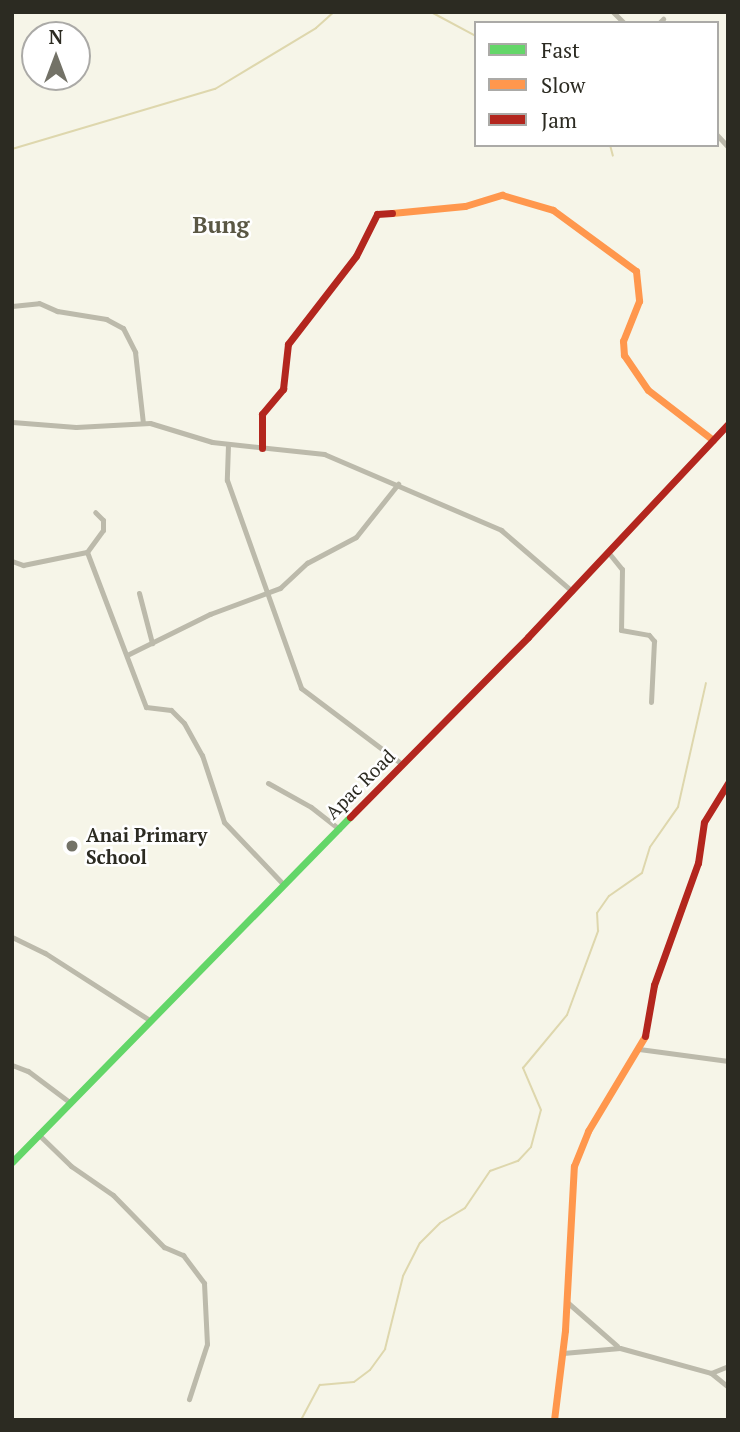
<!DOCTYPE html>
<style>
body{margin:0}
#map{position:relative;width:740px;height:1432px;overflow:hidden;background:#f6f5e8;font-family:"PT Serif",serif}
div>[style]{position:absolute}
.stream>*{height:2px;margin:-1px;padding:0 1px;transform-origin:1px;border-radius:1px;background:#ded7ad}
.street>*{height:5px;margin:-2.5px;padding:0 2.5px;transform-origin:2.5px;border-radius:2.5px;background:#bcbaab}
.fast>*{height:7px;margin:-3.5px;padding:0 3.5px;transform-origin:3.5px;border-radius:3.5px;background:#63d668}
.slow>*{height:7px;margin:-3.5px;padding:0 3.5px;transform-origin:3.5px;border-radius:3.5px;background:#ff974d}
.jam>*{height:7px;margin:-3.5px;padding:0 3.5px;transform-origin:3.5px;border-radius:3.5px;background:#b3261e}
.dots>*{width:19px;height:19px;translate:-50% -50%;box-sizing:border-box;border:4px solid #fff;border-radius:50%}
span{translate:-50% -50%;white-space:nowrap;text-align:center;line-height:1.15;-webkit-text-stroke:5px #fff;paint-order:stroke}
.street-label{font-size:19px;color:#2c2b22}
.poi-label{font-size:19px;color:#2c2b22;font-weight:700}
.left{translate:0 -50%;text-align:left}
.quarter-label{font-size:23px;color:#5a5744;font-weight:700}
.frame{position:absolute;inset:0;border:14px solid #2c2b22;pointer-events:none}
.legend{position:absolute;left:474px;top:21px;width:245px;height:126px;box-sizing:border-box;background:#fff;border:2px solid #abaaa7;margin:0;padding:9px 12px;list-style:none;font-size:21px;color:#2c2b22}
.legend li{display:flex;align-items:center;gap:14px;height:35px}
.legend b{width:35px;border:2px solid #abaaa7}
.north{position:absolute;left:21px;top:21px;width:70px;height:70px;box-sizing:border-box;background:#fff;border:2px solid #abaaa7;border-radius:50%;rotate:0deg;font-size:19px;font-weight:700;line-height:28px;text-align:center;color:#2c2b22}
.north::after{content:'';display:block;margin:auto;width:24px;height:32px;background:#737267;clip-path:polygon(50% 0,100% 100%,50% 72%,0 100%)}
</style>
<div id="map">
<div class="stream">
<div style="left:431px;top:12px;width:51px;rotate:28.1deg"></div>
<div style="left:610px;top:145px;width:11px;rotate:75deg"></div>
<div style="left:12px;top:149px;width:212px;rotate:-16.5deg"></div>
<div style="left:215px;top:89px;width:118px;rotate:-31.1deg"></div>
<div style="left:316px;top:28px;width:24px;rotate:-42deg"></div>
<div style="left:301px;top:1420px;width:40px;rotate:-62deg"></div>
<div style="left:320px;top:1385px;width:34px;rotate:-5deg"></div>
<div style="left:354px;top:1382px;width:20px;rotate:-37deg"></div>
<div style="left:370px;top:1370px;width:26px;rotate:-54deg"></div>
<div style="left:385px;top:1349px;width:75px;rotate:-76.1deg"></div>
<div style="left:403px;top:1276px;width:37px;rotate:-63deg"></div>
<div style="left:420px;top:1243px;width:28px;rotate:-45deg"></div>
<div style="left:440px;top:1223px;width:29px;rotate:-31deg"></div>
<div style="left:465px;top:1208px;width:45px;rotate:-56deg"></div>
<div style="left:490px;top:1171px;width:30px;rotate:-20deg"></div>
<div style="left:518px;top:1161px;width:19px;rotate:-47deg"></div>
<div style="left:531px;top:1147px;width:38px;rotate:-75deg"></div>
<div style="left:541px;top:1110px;width:46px;rotate:-113.2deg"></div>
<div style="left:523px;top:1068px;width:69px;rotate:-50.3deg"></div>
<div style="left:567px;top:1015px;width:90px;rotate:-69.7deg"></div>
<div style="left:598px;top:931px;width:18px;rotate:-93deg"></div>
<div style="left:597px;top:913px;width:21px;rotate:-55deg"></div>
<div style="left:609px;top:896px;width:40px;rotate:-34.9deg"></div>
<div style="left:642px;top:873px;width:27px;rotate:-73deg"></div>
<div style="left:650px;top:847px;width:49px;rotate:-55deg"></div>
<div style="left:678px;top:807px;width:127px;rotate:-77.3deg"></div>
</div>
<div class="street">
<div style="left:613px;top:12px;width:16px;rotate:45deg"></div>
<div style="left:659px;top:23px;width:6px;rotate:-45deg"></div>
<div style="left:717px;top:135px;width:16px;rotate:47deg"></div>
<div style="left:12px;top:306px;width:27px;rotate:-6deg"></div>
<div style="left:39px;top:303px;width:20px;rotate:24deg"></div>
<div style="left:57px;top:311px;width:50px;rotate:9.3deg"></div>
<div style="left:106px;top:319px;width:19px;rotate:28deg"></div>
<div style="left:123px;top:328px;width:27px;rotate:63deg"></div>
<div style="left:135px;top:352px;width:71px;rotate:83.6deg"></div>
<div style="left:12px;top:422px;width:64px;rotate:4.5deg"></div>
<div style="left:76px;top:427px;width:74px;rotate:-3.1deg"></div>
<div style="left:150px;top:423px;width:65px;rotate:17deg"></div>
<div style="left:212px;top:442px;width:113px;rotate:6.1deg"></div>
<div style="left:324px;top:454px;width:193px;rotate:23.2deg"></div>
<div style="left:501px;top:530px;width:94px;rotate:40.7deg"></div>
<div style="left:228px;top:445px;width:35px;rotate:92deg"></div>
<div style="left:227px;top:480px;width:221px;rotate:70.4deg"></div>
<div style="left:301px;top:688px;width:126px;rotate:37deg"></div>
<div style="left:87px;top:552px;width:27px;rotate:-54deg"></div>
<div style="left:103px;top:530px;width:10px;rotate:-90deg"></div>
<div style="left:103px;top:520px;width:11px;rotate:-135deg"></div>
<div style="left:608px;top:552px;width:22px;rotate:51deg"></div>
<div style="left:622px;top:569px;width:61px;rotate:90.9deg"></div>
<div style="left:621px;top:630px;width:28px;rotate:10deg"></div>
<div style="left:649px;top:635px;width:8px;rotate:50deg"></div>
<div style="left:654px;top:641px;width:61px;rotate:92.8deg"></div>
<div style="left:12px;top:561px;width:12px;rotate:20deg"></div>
<div style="left:23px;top:565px;width:65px;rotate:-11.5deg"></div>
<div style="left:87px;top:552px;width:166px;rotate:69.2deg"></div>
<div style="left:146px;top:707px;width:25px;rotate:7deg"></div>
<div style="left:171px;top:710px;width:18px;rotate:45deg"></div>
<div style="left:184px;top:723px;width:37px;rotate:61deg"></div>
<div style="left:202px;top:755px;width:71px;rotate:71.8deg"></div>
<div style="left:224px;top:822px;width:86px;rotate:46.4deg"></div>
<div style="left:139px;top:593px;width:52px;rotate:75.4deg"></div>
<div style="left:127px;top:655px;width:93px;rotate:-26.3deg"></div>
<div style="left:210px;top:614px;width:75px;rotate:-20.4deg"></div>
<div style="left:280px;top:588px;width:37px;rotate:-43deg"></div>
<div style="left:307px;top:563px;width:55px;rotate:-28deg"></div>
<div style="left:356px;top:537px;width:68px;rotate:-51.6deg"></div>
<div style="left:268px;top:783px;width:49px;rotate:29.2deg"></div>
<div style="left:311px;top:807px;width:36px;rotate:38deg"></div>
<div style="left:12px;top:937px;width:37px;rotate:26deg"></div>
<div style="left:45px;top:953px;width:122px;rotate:32.7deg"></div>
<div style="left:639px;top:1049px;width:90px;rotate:7.7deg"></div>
<div style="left:12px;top:1065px;width:17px;rotate:21deg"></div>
<div style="left:28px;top:1071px;width:50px;rotate:36.9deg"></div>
<div style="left:38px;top:1134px;width:46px;rotate:44.1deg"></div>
<div style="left:71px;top:1166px;width:51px;rotate:34.6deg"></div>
<div style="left:113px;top:1195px;width:73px;rotate:45.6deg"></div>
<div style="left:164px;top:1247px;width:21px;rotate:23deg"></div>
<div style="left:183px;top:1255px;width:35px;rotate:53deg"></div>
<div style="left:204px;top:1283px;width:61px;rotate:87.2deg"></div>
<div style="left:207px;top:1344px;width:58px;rotate:108.1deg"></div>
<div style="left:567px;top:1302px;width:67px;rotate:41.3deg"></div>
<div style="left:563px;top:1353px;width:57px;rotate:-5deg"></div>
<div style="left:620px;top:1348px;width:94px;rotate:15.4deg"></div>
<div style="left:711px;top:1373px;width:22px;rotate:39deg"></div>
<div style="left:711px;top:1373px;width:18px;rotate:-22deg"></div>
</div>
<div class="fast">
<div style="left:12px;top:1162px;width:483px;rotate:-45.6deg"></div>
</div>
<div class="slow">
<div style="left:392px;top:213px;width:73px;rotate:-5.5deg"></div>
<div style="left:465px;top:206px;width:39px;rotate:-17deg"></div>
<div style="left:502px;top:195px;width:53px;rotate:16.4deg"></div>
<div style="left:553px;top:210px;width:103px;rotate:36.3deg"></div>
<div style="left:636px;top:271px;width:30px;rotate:84deg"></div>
<div style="left:639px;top:301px;width:43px;rotate:111.8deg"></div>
<div style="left:623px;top:341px;width:14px;rotate:86deg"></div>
<div style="left:624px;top:355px;width:42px;rotate:55.6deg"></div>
<div style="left:648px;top:390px;width:82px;rotate:37.6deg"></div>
<div style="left:554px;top:1420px;width:91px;rotate:-83deg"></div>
<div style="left:565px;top:1330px;width:164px;rotate:-86.9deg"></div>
<div style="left:574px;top:1166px;width:38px;rotate:-68deg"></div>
<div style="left:588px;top:1131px;width:111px;rotate:-59deg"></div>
</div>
<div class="jam">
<div style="left:262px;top:448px;width:34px;rotate:-90deg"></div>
<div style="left:262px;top:414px;width:33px;rotate:-50deg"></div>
<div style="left:283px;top:389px;width:45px;rotate:-83.7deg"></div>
<div style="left:288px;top:344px;width:111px;rotate:-52.3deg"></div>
<div style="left:356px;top:256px;width:47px;rotate:-63.4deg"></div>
<div style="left:377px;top:214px;width:15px;rotate:-4deg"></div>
<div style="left:350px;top:817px;width:253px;rotate:-45.3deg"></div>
<div style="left:528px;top:637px;width:292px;rotate:-46.8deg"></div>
<div style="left:645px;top:1036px;width:52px;rotate:-80deg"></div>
<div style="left:654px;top:985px;width:130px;rotate:-70.2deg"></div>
<div style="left:698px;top:863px;width:41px;rotate:-81.7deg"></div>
<div style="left:704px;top:822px;width:46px;rotate:-58.4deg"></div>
</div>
<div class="dots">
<div style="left:72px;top:846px;background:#737267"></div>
</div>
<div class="street-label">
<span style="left:360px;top:784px;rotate:-45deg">Apac Road</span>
</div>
<div class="poi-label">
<span class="left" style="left:86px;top:846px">Anai Primary<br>School</span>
</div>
<div class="quarter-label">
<span style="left:221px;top:225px">Bung</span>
</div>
<div class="frame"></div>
<ul class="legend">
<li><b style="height:9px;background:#63d668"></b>Fast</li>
<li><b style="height:9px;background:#ff974d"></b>Slow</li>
<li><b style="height:9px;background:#b3261e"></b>Jam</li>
</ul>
<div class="north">N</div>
</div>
